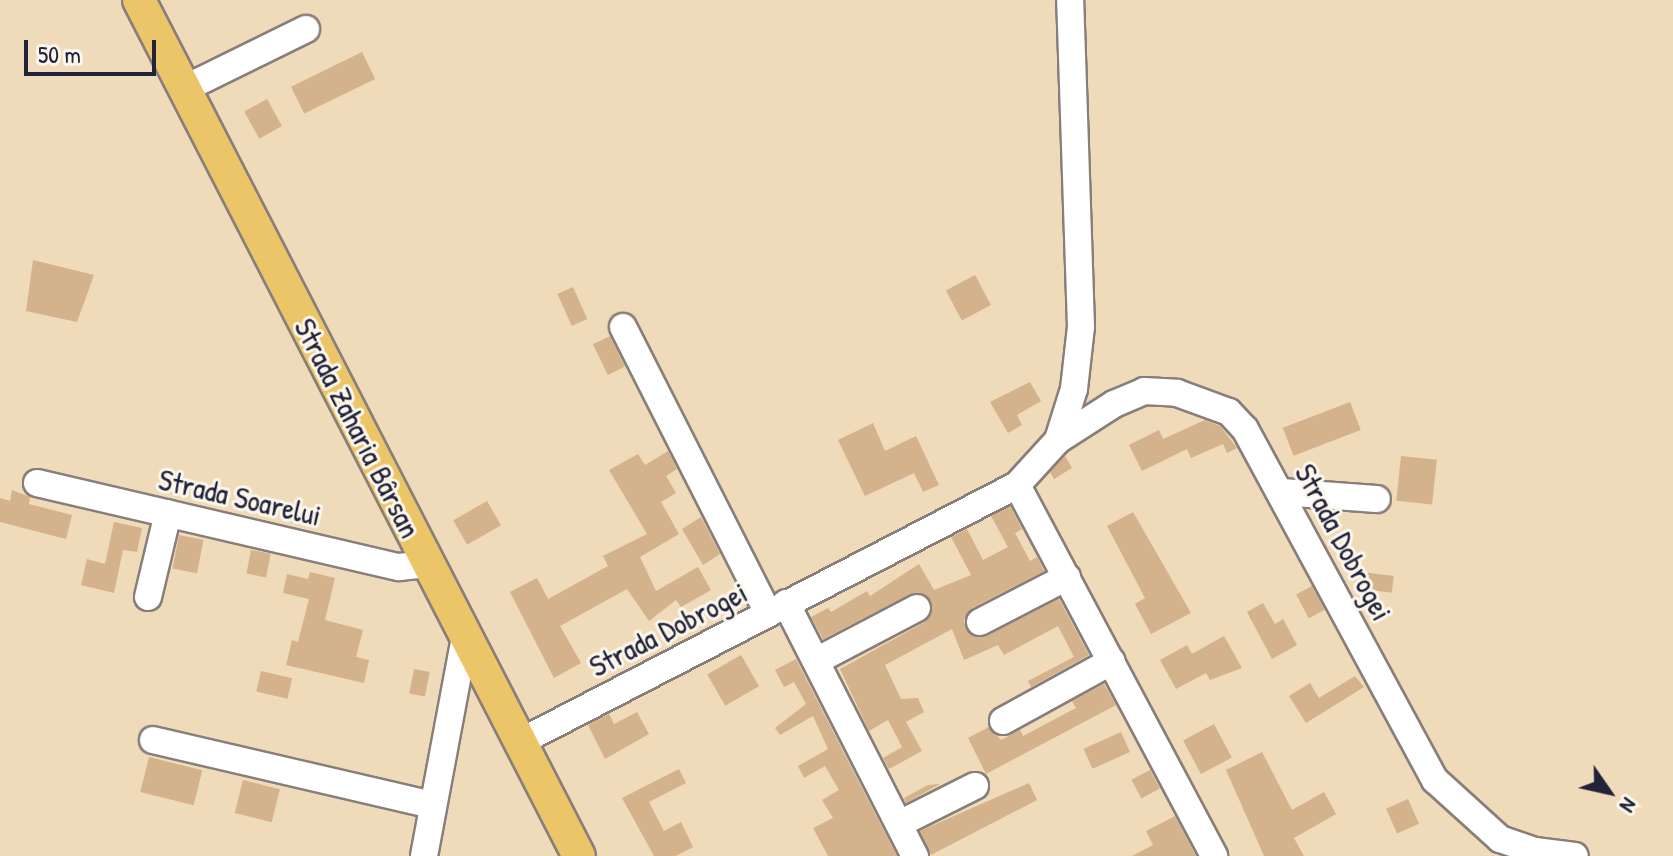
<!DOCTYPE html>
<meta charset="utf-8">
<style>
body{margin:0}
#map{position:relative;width:1673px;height:856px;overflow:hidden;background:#efdbb9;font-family:"Patrick Hand",sans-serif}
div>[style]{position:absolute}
.building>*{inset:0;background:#d4b28b;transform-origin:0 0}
.roads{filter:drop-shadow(2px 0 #887e7a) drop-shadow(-2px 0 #887e7a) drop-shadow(0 2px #887e7a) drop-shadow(0 -2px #887e7a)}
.minor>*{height:26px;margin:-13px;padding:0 13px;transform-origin:13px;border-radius:13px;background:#fff}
.major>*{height:32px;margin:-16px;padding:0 16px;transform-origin:16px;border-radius:16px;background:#edc569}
span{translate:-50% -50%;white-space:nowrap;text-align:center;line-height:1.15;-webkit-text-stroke:6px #fbf7ec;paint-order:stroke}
.street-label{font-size:30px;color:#22223b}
.north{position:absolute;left:1569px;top:752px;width:80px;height:80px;-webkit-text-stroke:6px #fbf7ec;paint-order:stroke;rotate:124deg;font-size:22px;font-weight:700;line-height:32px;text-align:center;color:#22223b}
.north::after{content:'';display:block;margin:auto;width:28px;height:36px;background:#22223b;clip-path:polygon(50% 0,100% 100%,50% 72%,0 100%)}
.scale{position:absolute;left:24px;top:40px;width:132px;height:36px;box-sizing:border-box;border:4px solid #22223b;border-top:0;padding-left:10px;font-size:24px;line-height:28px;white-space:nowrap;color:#22223b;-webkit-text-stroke:6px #fbf7ec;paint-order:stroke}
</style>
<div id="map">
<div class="building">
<div style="left:362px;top:52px;width:30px;height:79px;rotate:64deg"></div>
<div style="left:267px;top:99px;width:31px;height:26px;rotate:61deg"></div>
<div style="clip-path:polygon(33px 260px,94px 275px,77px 322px,26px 311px)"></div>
<div style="left:975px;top:275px;width:34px;height:33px;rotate:62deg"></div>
<div style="left:573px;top:287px;width:35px;height:17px;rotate:66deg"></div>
<div style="left:610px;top:336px;width:34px;height:19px;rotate:64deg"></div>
<div style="clip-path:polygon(1030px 382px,1041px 401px,1017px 415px,1022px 425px,1008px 433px,990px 402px)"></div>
<div style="left:1350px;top:402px;width:30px;height:72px;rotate:69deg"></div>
<div style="clip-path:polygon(1205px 420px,1220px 426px,1237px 448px,1227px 453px,1223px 444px,1191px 458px,1187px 449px,1142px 471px,1129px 445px,1159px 430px,1163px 439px)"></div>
<div style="clip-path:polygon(873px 423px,885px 451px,916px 436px,939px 485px,923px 492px,914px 473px,865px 496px,838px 440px)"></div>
<div style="clip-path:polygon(668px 451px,677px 469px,666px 476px,676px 493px,661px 502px,679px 534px,640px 557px,656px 591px,698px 567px,711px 590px,681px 607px,676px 600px,649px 621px,627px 589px,560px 626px,581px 663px,554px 678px,510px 592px,537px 578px,548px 599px,608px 566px,603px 556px,647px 534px,609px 470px,638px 454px,645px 465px)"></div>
<div style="clip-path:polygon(1065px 456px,1072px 468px,1054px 479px,1050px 472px)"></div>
<div style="left:1401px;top:456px;width:36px;height:45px;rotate:6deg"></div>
<div style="clip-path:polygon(12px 490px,30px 497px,29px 504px,72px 515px,66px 539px,0 522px,0 498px,10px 501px)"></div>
<div style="left:487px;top:501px;width:28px;height:39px;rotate:60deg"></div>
<div style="clip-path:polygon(1010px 506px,1022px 529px,1015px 533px,1030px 561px,1037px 557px,1044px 571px,972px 608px,964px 620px,966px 630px,987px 636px,1059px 599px,1089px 655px,1031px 687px,1028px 681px,1074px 657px,1058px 626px,1004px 655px,998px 645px,964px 660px,952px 629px,885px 665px,901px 699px,918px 698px,924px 712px,906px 722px,922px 751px,889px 769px,883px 758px,902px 747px,888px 720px,869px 731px,840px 669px,925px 622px,931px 601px,925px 594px,910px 594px,823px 639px,811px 617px,828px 608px,831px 612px,867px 591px,870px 596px,919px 564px,934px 590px,971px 575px,951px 537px,967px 529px,983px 560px,1008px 547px,991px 516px)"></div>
<div style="clip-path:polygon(1133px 512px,1191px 613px,1151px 634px,1135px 604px,1145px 598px,1107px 526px)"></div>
<div style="clip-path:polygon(701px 517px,720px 554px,703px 565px,682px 529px)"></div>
<div style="clip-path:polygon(114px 522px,142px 528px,137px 552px,123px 550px,114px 593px,81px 585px,87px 559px,105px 564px)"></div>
<div style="left:179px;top:535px;width:25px;height:34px;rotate:11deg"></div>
<div style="left:251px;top:550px;width:20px;height:24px;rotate:11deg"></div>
<div style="clip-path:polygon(310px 572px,335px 578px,325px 620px,363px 630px,356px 657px,369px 660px,364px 683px,286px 665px,292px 640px,298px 642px,309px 599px,283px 593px,287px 574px,308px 579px)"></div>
<div style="left:1362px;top:572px;width:32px;height:17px;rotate:7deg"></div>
<div style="left:1312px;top:586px;width:27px;height:18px;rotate:62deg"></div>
<div style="clip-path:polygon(1263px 603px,1275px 624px,1283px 619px,1297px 645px,1272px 659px,1247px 612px)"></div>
<div style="clip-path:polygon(1224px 636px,1242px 668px,1210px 680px,1206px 673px,1176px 689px,1160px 660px,1187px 645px,1192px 654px)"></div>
<div style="left:741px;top:655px;width:36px;height:39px;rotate:60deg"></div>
<div style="clip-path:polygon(796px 659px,845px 755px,897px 856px,828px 856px,813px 828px,833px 818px,822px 800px,839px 790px,825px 766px,804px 778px,798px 766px,828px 749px,813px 716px,780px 735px,775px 728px,806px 704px,794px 682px,784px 687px,775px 670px)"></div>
<div style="left:414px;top:669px;width:16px;height:25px;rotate:11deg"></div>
<div style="left:261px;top:671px;width:32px;height:21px;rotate:13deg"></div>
<div style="clip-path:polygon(1355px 676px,1364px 687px,1306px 723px,1289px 696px,1310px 683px,1319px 698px)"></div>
<div style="clip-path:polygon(1104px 684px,1116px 705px,986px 774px,968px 738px,989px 727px,1001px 740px,1020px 730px,1023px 736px,1076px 708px,1072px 701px)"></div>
<div style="clip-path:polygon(637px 712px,649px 734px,605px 759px,588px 725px,609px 714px,614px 724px)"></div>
<div style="left:1214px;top:724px;width:38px;height:35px;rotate:62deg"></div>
<div style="left:1121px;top:732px;width:22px;height:41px;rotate:66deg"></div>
<div style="clip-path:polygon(1262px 752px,1292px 810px,1324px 792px,1336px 814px,1294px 838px,1304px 856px,1264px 856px,1226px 770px)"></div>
<div style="left:149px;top:757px;width:55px;height:36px;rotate:14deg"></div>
<div style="clip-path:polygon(679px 769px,686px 783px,649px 802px,664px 831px,681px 822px,693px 847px,676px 856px,654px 856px,622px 798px)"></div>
<div style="left:1150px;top:770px;width:21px;height:21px;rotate:62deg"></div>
<div style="left:243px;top:780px;width:38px;height:34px;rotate:14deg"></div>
<div style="clip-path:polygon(1029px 783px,1037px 800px,931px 855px,920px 831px)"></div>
<div style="clip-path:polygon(940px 784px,906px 803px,904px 798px,928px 785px)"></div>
<div style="left:1408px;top:799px;width:27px;height:24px;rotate:66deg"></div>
<div style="clip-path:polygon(1175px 816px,1196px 856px,1132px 856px,1153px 845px,1146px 831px)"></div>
</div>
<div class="roads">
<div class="minor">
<div style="left:184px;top:89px;width:136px;rotate:-26.2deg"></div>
<div style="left:623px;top:327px;width:321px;rotate:63.1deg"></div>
<div style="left:1058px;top:440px;width:53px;rotate:-72.6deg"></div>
<div style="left:1074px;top:389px;width:62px;rotate:-83.6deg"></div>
<div style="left:1081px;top:327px;width:327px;rotate:-91.9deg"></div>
<div style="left:37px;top:483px;width:372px;rotate:13.1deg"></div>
<div style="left:399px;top:567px;width:29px;rotate:-6deg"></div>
<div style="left:1017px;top:485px;width:420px;rotate:62deg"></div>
<div style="left:1281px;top:492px;width:96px;rotate:4.2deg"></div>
<div style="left:148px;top:597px;width:86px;rotate:-76.6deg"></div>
<div style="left:786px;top:603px;width:284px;rotate:63deg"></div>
<div style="left:980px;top:622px;width:98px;rotate:-27.3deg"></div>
<div style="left:816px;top:661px;width:114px;rotate:-27.7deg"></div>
<div style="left:1003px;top:721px;width:124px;rotate:-28.8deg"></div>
<div style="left:153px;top:740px;width:287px;rotate:13.1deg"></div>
<div style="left:520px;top:742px;width:560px;rotate:-27.34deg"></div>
<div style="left:1017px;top:485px;width:61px;rotate:-47.7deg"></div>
<div style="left:1058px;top:440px;width:67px;rotate:-32.7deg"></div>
<div style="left:1114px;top:404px;width:33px;rotate:-23deg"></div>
<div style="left:1144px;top:391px;width:33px;rotate:3deg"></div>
<div style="left:1177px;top:393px;width:55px;rotate:20.1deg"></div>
<div style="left:1229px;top:412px;width:23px;rotate:47deg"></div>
<div style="left:1245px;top:429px;width:399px;rotate:61.6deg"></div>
<div style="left:1435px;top:780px;width:88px;rotate:42.2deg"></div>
<div style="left:1500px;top:839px;width:37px;rotate:19deg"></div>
<div style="left:1535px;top:851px;width:40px;rotate:7.1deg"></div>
<div style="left:899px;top:824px;width:85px;rotate:-26.6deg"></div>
<div style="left:424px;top:856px;width:223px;rotate:-79.4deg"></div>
</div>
<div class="major">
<div style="left:139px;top:0;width:962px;rotate:62.8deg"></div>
</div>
</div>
<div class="street-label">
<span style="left:358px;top:428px;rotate:63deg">Strada Zaharia Bârsan</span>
<span style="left:240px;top:497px;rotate:13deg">Strada Soarelui</span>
<span style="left:1344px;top:542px;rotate:62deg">Strada Dobrogei</span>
<span style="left:668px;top:629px;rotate:-27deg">Strada Dobrogei</span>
</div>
<div class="north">N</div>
<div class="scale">50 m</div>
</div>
